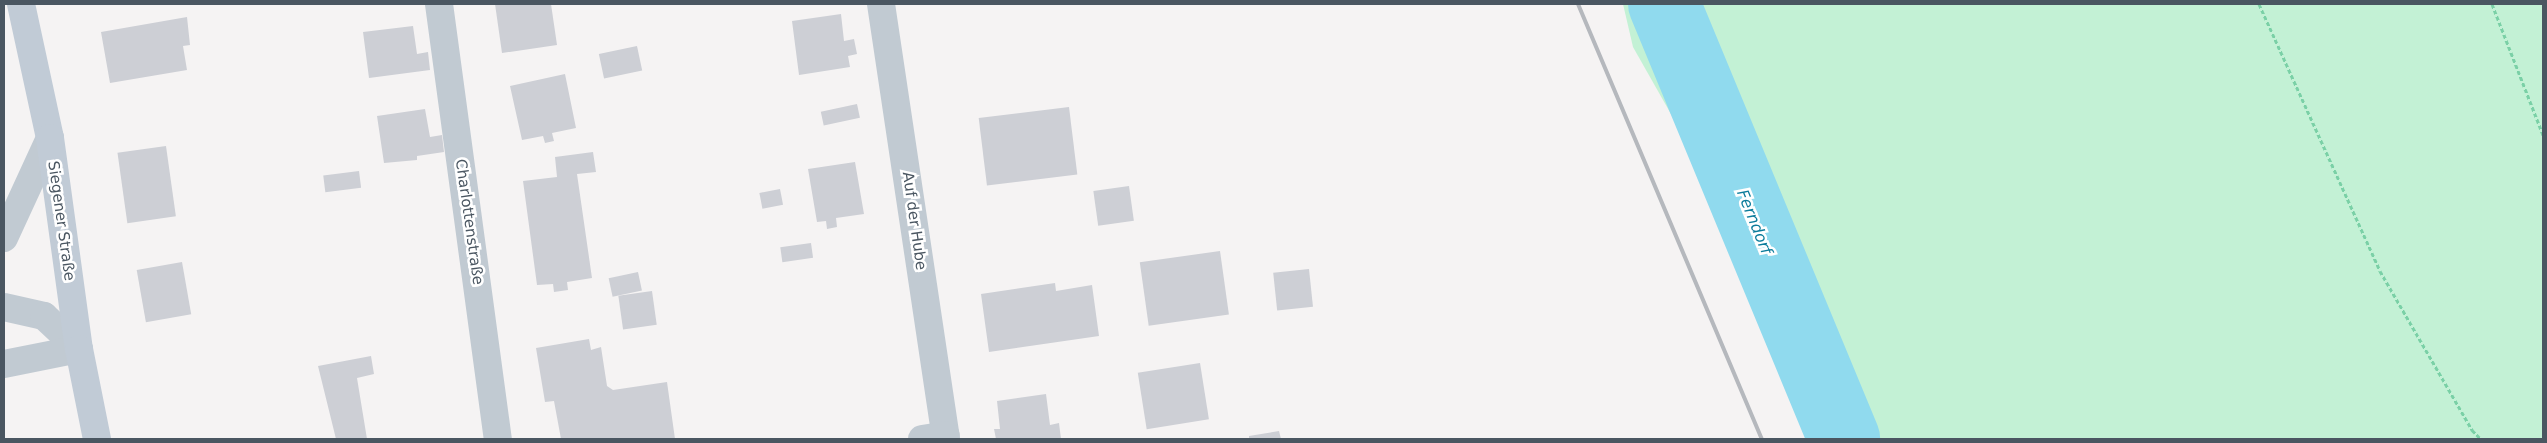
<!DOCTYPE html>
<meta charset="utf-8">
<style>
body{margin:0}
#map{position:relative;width:2547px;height:443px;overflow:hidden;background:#f5f3f3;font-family:"DejaVu Sans",sans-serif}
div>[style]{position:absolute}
.green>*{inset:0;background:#c3f1d5}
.river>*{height:72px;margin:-36px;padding:0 36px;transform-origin:36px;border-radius:36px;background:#90daee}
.building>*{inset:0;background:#cdcfd5;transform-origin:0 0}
.path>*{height:3px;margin-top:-1.5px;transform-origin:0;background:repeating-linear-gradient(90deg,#7ad0a6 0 4px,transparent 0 6.5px)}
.minor>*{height:28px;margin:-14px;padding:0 14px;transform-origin:14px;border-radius:14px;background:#c1cad2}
.tertiary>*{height:28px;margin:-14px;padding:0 14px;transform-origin:14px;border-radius:14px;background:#c1cad2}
.secondary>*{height:28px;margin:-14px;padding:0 14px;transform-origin:14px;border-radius:14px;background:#c1cbd6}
.rail>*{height:4px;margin:-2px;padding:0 2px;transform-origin:2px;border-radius:2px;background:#b5b8bd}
span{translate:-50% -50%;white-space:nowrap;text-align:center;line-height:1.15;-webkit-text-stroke:5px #fff;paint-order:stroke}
.street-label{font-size:15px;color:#4a5661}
.water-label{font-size:16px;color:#0c7c9b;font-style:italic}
.frame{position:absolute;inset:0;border:5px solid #4a5661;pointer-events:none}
</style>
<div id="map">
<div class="green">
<div style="clip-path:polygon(1623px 4px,2543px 4px,2543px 439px,1855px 439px,1633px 47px)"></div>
</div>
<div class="river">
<div style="left:1664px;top:4px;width:471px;rotate:67.5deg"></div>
</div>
<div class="building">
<div style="clip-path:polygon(495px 4px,551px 4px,557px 45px,502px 53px)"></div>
<div style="clip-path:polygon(841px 14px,844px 41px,854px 39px,857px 54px,848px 56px,850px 67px,799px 75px,792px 21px)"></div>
<div style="clip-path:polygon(187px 17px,190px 45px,183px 46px,187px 70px,110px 83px,101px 32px)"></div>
<div style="clip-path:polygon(413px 26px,417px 54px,428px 52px,430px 70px,369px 78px,363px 32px)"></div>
<div style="left:637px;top:46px;width:25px;height:39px;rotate:78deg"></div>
<div style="clip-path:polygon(565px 74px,576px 128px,552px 133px,554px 141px,545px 143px,543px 136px,522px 140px,510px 86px)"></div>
<div style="left:857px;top:104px;width:14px;height:37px;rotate:78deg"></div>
<div style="left:1069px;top:107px;width:68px;height:91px;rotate:83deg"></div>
<div style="clip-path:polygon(425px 109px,430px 137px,442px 135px,444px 152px,417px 156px,417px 160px,384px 163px,377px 116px)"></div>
<div style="left:166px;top:146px;width:71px;height:49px;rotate:82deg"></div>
<div style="clip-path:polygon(593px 152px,596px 172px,577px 174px,592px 278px,567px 282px,568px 290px,554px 292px,553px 284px,537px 285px,523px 181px,557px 177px,555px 157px)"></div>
<div style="clip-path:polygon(855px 162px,864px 214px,836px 218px,837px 227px,827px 229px,826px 221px,817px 222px,808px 169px)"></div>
<div style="left:359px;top:171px;width:17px;height:36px;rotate:83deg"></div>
<div style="left:1129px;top:186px;width:35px;height:36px;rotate:82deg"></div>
<div style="left:780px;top:189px;width:16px;height:21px;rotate:79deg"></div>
<div style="left:811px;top:243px;width:15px;height:31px;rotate:82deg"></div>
<div style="left:1220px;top:251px;width:64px;height:81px;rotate:82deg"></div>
<div style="left:182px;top:262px;width:53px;height:46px;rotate:80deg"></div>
<div style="left:1309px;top:269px;width:38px;height:36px;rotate:84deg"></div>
<div style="left:638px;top:272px;width:19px;height:30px;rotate:78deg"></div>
<div style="clip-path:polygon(1055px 283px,1056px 291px,1092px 285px,1099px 336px,989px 352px,981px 294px)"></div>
<div style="left:652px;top:291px;width:34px;height:34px;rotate:82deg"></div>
<div style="clip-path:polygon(589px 339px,591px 350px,601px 347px,607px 386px,613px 390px,667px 382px,675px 439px,561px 439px,554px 401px,545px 402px,536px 348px)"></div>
<div style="clip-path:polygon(371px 356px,374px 374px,357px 378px,367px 439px,336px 439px,318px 366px)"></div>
<div style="left:1200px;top:363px;width:57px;height:63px;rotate:81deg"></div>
<div style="clip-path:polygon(1046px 394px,1050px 425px,1059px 423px,1061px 439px,996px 439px,994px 429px,1000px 429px,997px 401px)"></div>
<div style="clip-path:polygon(1279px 431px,1281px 439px,1249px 439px,1249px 436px)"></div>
</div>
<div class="path">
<div style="left:2259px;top:4px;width:293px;rotate:65.6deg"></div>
<div style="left:2380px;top:271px;width:184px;rotate:59.9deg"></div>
<div style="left:2472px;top:430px;width:13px;rotate:45deg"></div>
<div style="left:2492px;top:4px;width:141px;rotate:68.7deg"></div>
</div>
<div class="minor">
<div style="left:439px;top:4px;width:439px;rotate:82.3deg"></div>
<div style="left:881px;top:4px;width:440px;rotate:81.5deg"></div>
<div style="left:922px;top:439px;width:24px;rotate:-9deg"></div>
</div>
<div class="tertiary">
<div style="left:4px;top:238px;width:110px;rotate:-65.3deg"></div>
<div style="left:4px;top:307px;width:41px;rotate:12.7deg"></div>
<div style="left:44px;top:316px;width:48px;rotate:43.3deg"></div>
<div style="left:4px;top:364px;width:76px;rotate:-11.3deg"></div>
</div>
<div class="secondary">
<div style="left:21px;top:4px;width:137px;rotate:77.8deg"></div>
<div style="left:50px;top:138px;width:213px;rotate:82.2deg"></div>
<div style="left:79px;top:349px;width:92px;rotate:78.7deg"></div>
</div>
<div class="rail">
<div style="left:1578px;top:4px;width:472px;rotate:67.1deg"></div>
</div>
<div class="street-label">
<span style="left:61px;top:221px;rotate:82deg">Siegener Straße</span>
<span style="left:914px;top:221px;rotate:82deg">Auf der Hube</span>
<span style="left:469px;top:222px;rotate:82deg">Charlottenstraße</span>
</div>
<div class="water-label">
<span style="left:1754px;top:222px;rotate:68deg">Ferndorf</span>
</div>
<div class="frame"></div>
</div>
